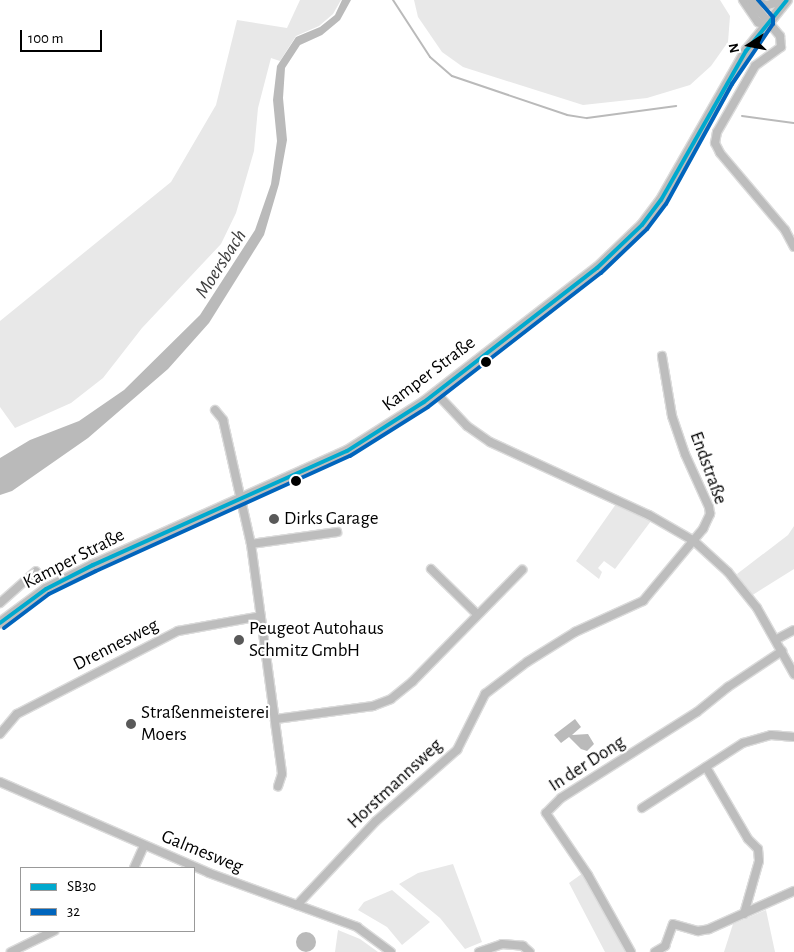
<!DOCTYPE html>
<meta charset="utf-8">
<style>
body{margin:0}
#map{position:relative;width:794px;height:952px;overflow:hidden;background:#fff;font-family:"Alegreya Sans",sans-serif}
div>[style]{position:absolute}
.green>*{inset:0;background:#e8e8e8}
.water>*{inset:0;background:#bababa}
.round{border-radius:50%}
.stream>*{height:2px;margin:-1px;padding:0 1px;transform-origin:1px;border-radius:1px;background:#bababa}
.roads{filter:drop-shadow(1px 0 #dbdbdb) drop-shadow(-1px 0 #dbdbdb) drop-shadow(0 1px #dbdbdb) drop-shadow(0 -1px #dbdbdb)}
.minor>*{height:8px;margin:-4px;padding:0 4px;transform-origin:4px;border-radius:4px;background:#bdbdbd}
.major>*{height:10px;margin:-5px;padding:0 5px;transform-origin:5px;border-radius:5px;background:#bdbdbd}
.bus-1>*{height:4px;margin:-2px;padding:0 2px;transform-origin:2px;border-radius:2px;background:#00a9ce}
.bus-2>*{height:4px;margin:-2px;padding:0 2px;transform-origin:2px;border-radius:2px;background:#0065bd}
.dots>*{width:14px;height:14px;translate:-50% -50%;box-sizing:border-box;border:2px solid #fff;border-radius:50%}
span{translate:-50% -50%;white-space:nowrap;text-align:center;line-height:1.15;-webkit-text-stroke:4.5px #fff;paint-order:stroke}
.street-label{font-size:19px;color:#000}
.poi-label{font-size:19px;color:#000}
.left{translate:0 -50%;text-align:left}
.water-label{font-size:20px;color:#3d3d3d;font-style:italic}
.legend{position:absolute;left:20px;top:867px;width:175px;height:65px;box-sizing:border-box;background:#fff;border:1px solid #999;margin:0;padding:6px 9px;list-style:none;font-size:15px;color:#000}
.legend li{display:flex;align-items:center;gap:10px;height:25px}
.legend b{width:25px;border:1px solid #999}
.north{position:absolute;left:724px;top:20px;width:50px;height:50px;-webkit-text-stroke:4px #fff;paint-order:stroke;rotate:259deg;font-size:14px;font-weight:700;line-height:20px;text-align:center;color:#000}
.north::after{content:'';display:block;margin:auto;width:18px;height:22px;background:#000;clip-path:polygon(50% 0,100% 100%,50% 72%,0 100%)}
.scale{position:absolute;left:20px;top:30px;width:82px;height:22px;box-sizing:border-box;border:2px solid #000;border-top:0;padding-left:6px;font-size:15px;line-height:18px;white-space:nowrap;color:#000;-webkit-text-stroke:4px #fff;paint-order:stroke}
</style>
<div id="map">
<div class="green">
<div style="clip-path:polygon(300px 0,341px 0,333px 14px,319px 26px,296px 36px,280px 61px,271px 58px,258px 108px,254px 151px,236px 213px,221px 244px,142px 328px,103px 378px,71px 403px,15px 428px,0 407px,0 321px,171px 182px,216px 105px,237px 20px,287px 28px)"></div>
<div style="clip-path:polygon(414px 0,720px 0,730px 16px,728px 42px,711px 66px,690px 85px,647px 98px,583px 105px,463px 67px,442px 52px,418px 17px)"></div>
<div style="clip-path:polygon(616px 504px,651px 521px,615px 569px,604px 561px,598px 568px,602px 572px,599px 579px,576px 561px)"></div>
<div style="clip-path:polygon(794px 526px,794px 569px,751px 596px,737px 574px,788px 535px)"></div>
<div style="clip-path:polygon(453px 864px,482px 942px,465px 949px,440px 918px,399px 884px,418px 873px)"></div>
<div style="clip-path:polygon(583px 873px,621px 942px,628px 952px,605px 952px,569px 883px)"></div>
<div style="clip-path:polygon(392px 890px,430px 922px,402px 945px,387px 927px,358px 910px,364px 902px)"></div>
<div style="clip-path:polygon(766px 910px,775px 952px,724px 952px,733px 924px)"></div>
<div style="clip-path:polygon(338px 930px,360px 939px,378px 952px,335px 952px)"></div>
</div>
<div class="water">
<div style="clip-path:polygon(342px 0,351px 0,340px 20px,322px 35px,300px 45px,285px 68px,283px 98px,287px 140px,279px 184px,264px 235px,209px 323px,168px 369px,88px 438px,12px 491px,0 495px,0 458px,30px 440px,79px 421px,124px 390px,200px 315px,255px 230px,271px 184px,277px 141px,273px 100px,277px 66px,296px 37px,320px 27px,335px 15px)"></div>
<div style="clip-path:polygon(575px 719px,581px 727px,572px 735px,588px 734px,594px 744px,587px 751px,581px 749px,569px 737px,561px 743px,554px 735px)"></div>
<div class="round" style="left:296px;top:932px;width:20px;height:20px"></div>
</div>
<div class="stream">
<div style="left:393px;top:0;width:68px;rotate:57deg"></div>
<div style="left:430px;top:57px;width:29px;rotate:41deg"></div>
<div style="left:452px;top:76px;width:121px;rotate:18.7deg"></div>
<div style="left:567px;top:115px;width:20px;rotate:9deg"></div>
<div style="left:587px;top:118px;width:90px;rotate:-7.7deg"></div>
<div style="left:742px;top:116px;width:52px;rotate:7.7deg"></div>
</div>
<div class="roads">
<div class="minor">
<div style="left:743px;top:0;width:27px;rotate:56deg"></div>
<div style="left:758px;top:22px;width:12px;rotate:24deg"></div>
<div style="left:750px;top:0;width:47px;rotate:50.2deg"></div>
<div style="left:780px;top:36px;width:11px;rotate:85deg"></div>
<div style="left:781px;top:47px;width:32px;rotate:144deg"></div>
<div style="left:755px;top:66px;width:76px;rotate:119.9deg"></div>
<div style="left:717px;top:132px;width:11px;rotate:100deg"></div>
<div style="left:715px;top:143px;width:11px;rotate:63deg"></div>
<div style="left:720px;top:153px;width:101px;rotate:49.8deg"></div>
<div style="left:785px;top:230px;width:19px;rotate:62deg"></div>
<div style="left:753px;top:1px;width:15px;rotate:16deg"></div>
<div style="left:767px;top:5px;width:21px;rotate:-14deg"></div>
<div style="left:436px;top:393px;width:45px;rotate:46.8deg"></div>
<div style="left:467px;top:426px;width:28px;rotate:35deg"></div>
<div style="left:490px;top:442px;width:175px;rotate:24.7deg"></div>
<div style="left:649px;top:515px;width:52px;rotate:30deg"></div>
<div style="left:694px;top:541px;width:46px;rotate:42.4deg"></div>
<div style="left:728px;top:572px;width:46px;rotate:51.1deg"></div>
<div style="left:757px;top:608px;width:76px;rotate:60.7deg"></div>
<div style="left:215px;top:410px;width:13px;rotate:51deg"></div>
<div style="left:223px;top:420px;width:127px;rotate:77.3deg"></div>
<div style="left:251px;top:544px;width:232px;rotate:82.3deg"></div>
<div style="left:282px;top:774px;width:13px;rotate:108deg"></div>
<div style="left:251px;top:544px;width:87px;rotate:-7.9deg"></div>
<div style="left:431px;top:569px;width:64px;rotate:44.4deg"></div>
<div style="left:0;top:603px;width:48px;rotate:-41.6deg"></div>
<div style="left:777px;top:639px;width:19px;rotate:-28deg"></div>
<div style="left:276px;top:719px;width:98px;rotate:-7.6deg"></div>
<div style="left:373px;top:706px;width:19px;rotate:-21deg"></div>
<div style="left:391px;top:699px;width:28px;rotate:-39deg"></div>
<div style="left:413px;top:681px;width:156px;rotate:-45.5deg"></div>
<div style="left:0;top:734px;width:26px;rotate:-50deg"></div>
<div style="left:17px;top:714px;width:181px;rotate:-27.3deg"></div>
<div style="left:178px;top:631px;width:84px;rotate:-10.2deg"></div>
<div style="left:706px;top:767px;width:83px;rotate:59.7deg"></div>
<div style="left:748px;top:839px;width:14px;rotate:45deg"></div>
<div style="left:758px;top:849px;width:12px;rotate:85deg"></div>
<div style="left:759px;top:861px;width:55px;rotate:105.8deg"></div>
<div style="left:0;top:782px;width:228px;rotate:23.5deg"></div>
<div style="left:209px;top:873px;width:158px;rotate:20deg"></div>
<div style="left:357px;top:927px;width:42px;rotate:36.3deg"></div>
<div style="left:642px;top:808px;width:120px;rotate:-32.8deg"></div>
<div style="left:743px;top:743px;width:29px;rotate:-16deg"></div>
<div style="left:771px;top:735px;width:23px;rotate:5deg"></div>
<div style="left:134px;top:868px;width:24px;rotate:-66deg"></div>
<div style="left:297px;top:905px;width:115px;rotate:-46.8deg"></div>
<div style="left:376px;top:821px;width:108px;rotate:-41.2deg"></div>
<div style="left:457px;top:750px;width:63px;rotate:-63.4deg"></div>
<div style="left:485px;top:694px;width:53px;rotate:-37.3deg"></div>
<div style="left:527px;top:662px;width:57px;rotate:-32deg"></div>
<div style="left:575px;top:632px;width:75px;rotate:-24.5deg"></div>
<div style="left:643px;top:601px;width:94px;rotate:-50.2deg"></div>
<div style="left:703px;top:529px;width:17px;rotate:-65deg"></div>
<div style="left:710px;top:514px;width:7px;rotate:-98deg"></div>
<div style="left:709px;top:507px;width:58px;rotate:-114.4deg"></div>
<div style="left:685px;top:454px;width:40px;rotate:-108.9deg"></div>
<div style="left:672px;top:416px;width:61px;rotate:-99.5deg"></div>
<div style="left:11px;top:952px;width:48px;rotate:-26deg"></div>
<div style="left:479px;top:952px;width:24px;rotate:-19deg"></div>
<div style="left:502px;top:944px;width:21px;rotate:5deg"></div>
<div style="left:523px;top:946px;width:9px;rotate:41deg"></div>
<div style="left:631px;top:952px;width:88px;rotate:-119.2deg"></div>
<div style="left:588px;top:875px;width:75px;rotate:-124.1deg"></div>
<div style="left:546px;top:813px;width:21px;rotate:-45deg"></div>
<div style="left:561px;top:798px;width:161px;rotate:-32.3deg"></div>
<div style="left:697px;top:712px;width:40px;rotate:-39deg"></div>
<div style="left:728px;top:687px;width:65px;rotate:-33.7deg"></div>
<div style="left:655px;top:952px;width:12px;rotate:-31deg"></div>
<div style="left:665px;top:946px;width:23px;rotate:-70deg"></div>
<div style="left:673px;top:924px;width:26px;rotate:16deg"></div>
<div style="left:698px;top:931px;width:11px;rotate:-10deg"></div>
<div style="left:709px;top:929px;width:93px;rotate:-24.1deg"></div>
</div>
<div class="major">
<div style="left:0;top:623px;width:57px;rotate:-36.5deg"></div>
<div style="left:46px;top:589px;width:53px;rotate:-27.1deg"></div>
<div style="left:93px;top:565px;width:278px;rotate:-24.2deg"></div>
<div style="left:347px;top:451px;width:91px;rotate:-32.5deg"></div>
<div style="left:424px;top:402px;width:219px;rotate:-37.8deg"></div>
<div style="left:597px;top:268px;width:62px;rotate:-43.7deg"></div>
<div style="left:642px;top:225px;width:31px;rotate:-53deg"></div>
<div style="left:661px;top:200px;width:172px;rotate:-60.3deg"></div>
<div style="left:746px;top:51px;width:65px;rotate:-51.2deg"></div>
</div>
</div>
<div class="bus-1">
<div style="left:0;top:623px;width:57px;rotate:-36.5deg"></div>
<div style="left:46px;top:589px;width:53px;rotate:-27.1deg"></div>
<div style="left:93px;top:565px;width:278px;rotate:-24.2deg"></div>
<div style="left:347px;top:451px;width:91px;rotate:-32.5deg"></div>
<div style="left:424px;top:402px;width:219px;rotate:-37.8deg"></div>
<div style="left:597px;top:268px;width:62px;rotate:-43.7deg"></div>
<div style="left:642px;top:225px;width:31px;rotate:-53deg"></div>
<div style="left:661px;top:200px;width:172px;rotate:-60.3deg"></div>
<div style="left:746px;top:51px;width:65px;rotate:-51.2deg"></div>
</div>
<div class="bus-2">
<div style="left:4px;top:628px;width:56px;rotate:-37.1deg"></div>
<div style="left:49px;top:594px;width:52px;rotate:-26.1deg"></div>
<div style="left:96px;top:571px;width:279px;rotate:-24.4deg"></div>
<div style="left:350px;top:456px;width:92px;rotate:-32.1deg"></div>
<div style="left:428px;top:407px;width:219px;rotate:-37.8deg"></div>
<div style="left:601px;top:273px;width:64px;rotate:-43.7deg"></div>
<div style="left:647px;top:229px;width:31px;rotate:-53deg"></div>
<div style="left:666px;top:204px;width:137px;rotate:-61.2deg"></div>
<div style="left:732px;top:84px;width:73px;rotate:-55.7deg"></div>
<div style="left:773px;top:24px;width:7px;rotate:-90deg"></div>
<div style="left:773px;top:17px;width:23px;rotate:-131deg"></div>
</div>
<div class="dots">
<div style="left:486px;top:362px;background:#000"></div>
<div style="left:296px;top:481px;background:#000"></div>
<div style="left:274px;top:519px;background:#595959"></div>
<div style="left:239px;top:640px;background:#595959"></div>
<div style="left:131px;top:724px;background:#595959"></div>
</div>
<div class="street-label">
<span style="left:429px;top:374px;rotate:-37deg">Kamper Straße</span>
<span style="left:708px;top:468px;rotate:70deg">Endstraße</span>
<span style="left:74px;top:559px;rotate:-27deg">Kamper Straße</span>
<span style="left:116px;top:645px;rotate:-27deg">Drennesweg</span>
<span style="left:587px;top:764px;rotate:-33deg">In der Dong</span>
<span style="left:395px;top:784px;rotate:-43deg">Horstmannsweg</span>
<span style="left:202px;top:852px;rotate:22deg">Galmesweg</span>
</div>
<div class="poi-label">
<span class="left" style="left:284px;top:519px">Dirks Garage</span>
<span class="left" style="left:249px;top:640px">Peugeot Autohaus<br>Schmitz GmbH</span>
<span class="left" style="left:141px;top:724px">Straßenmeisterei<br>Moers</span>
</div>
<div class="water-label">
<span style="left:221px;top:264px;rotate:-57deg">Moersbach</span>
</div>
<ul class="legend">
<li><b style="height:6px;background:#00a9ce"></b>SB30</li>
<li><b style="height:6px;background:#0065bd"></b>32</li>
</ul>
<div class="north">N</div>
<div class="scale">100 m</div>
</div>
